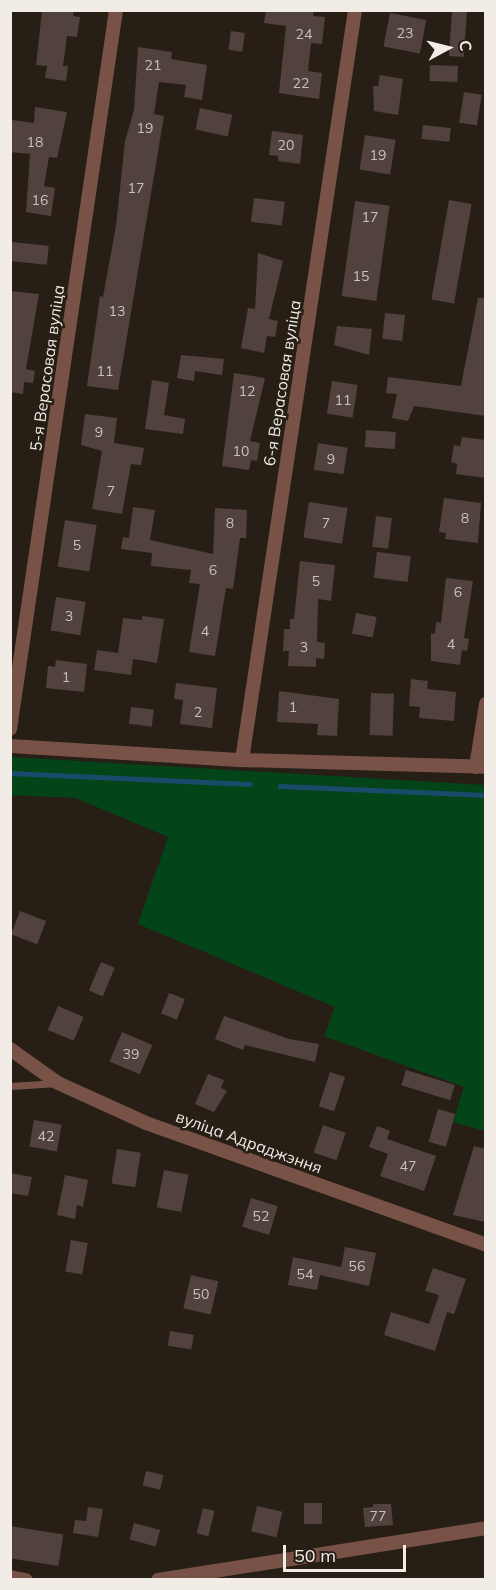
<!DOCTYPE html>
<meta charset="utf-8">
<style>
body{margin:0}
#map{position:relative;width:496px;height:1590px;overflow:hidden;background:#271f16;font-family:Mulish,sans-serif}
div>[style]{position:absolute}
.green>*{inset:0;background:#034518}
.stream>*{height:5px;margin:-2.5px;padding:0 2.5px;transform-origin:2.5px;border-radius:2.5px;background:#1b4b6b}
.building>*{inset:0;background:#51423e;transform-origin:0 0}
.service>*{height:7px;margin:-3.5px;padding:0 3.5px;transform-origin:3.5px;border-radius:3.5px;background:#795247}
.minor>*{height:14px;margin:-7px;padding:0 7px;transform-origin:7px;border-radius:7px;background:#795247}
span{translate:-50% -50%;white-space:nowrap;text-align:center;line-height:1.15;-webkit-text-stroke:5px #271f16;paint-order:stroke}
.number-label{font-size:14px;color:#c9c2bb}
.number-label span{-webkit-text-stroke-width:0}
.street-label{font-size:16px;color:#f1ece5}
.frame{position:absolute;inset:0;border:12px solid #f1ece5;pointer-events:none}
.north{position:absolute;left:418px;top:18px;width:60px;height:60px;-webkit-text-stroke:4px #271f16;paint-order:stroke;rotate:83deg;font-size:16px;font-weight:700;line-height:24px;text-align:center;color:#f1ece5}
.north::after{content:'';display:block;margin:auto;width:21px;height:27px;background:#f1ece5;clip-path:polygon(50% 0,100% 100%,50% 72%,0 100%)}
.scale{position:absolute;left:283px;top:1545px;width:123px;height:27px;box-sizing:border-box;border:3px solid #f1ece5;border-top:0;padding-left:8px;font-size:18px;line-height:21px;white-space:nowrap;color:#f1ece5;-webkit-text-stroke:4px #271f16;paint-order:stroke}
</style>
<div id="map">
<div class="green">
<div style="clip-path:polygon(11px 757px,485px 785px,485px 1131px,453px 1122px,464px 1087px,324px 1036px,335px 1007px,138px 924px,168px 837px,76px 798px,11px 795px)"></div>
</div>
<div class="stream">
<div style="left:10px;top:773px;width:240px;rotate:2.6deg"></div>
<div style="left:280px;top:786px;width:206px;rotate:2.5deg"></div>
</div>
<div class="building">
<div style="clip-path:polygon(74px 10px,73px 16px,80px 17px,77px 37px,67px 36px,63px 66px,68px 66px,66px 81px,45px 78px,47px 66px,36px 65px,42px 11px)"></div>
<div style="clip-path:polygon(266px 10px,314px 10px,313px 16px,325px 17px,322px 44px,311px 43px,308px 71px,322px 73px,319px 99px,279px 93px,286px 26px,264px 23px)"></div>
<div style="left:452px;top:11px;width:15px;height:45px;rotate:4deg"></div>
<div style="left:390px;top:13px;width:37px;height:34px;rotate:11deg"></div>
<div style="left:231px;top:31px;width:14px;height:19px;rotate:8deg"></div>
<div style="clip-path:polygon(138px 47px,172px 52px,171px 59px,207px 65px,202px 100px,184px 97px,186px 85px,159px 82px,154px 114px,164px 116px,118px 390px,87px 386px,100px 296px,103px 297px,116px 226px,125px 141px,134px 110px)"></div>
<div style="left:430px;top:65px;width:28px;height:16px;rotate:2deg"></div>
<div style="clip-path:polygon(380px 75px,403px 79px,398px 115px,374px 111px,373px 86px,378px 86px)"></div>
<div style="left:464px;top:92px;width:18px;height:31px;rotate:9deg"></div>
<div style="clip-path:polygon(35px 107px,67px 112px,57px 158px,49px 157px,44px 186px,55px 188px,51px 216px,26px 212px,30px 154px,10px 152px,12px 120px,34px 123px)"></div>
<div style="left:200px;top:108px;width:33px;height:22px;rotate:12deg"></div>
<div style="left:423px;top:125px;width:28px;height:14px;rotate:6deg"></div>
<div style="clip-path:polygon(272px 131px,303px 135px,300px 164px,278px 161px,278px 156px,269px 155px)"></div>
<div style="left:365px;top:135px;width:31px;height:35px;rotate:9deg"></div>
<div style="left:254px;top:198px;width:31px;height:24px;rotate:7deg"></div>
<div style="left:449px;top:200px;width:23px;height:101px;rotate:10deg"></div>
<div style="left:355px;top:201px;width:35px;height:96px;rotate:8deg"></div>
<div style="left:12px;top:242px;width:37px;height:19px;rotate:6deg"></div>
<div style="clip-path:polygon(258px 253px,283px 261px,269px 319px,278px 321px,275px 337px,267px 336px,264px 353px,241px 348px,248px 308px,255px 309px)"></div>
<div style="clip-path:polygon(10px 291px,39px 294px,26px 369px,35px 371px,33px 383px,24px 382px,23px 394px,10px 392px)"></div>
<div style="clip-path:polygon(478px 298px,486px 298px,486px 416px,414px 406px,408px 421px,392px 418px,397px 394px,386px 393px,388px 377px,461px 386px)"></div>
<div style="left:385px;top:313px;width:20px;height:26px;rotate:6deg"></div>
<div style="clip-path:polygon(337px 326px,372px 329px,369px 355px,334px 345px)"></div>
<div style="clip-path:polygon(181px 355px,224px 359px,222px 375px,195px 371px,194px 381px,177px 378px)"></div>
<div style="clip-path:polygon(234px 373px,265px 378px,250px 441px,260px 443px,257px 461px,251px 460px,249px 470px,222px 466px)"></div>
<div style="clip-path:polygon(152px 380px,169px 383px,164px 415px,185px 419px,183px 434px,145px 429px)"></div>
<div style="left:332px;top:381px;width:26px;height:33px;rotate:9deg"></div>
<div style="clip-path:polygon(85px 414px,117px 418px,114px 443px,144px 448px,141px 465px,131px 464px,122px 514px,92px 509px,102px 451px,81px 445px)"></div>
<div style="left:366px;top:430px;width:30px;height:17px;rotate:4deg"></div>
<div style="clip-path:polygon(462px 437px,486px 440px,486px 478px,456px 474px,457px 464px,451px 462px,454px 445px,460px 446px)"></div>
<div style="left:318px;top:443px;width:30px;height:27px;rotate:9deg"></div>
<div style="clip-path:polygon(444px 498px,481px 503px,478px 543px,445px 539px,446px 533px,439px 532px)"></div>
<div style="left:309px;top:502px;width:39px;height:36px;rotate:9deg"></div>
<div style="clip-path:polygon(133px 507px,155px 510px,150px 540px,213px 554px,215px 508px,247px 510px,246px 538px,240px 538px,233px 589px,226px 588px,215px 656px,189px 652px,200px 584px,189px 583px,191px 570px,151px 566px,152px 553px,121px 549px,123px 537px,129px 538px)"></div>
<div style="left:376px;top:516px;width:16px;height:31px;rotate:7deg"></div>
<div style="left:65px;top:520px;width:32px;height:47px;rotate:9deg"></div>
<div style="left:377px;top:552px;width:34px;height:26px;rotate:7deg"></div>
<div style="clip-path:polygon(300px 561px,335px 565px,331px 601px,318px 599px,317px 642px,325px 643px,324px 659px,316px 658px,316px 667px,288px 666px,289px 651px,283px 651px,284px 629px,290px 629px,290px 619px,294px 619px)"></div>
<div style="clip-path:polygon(446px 578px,473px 581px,464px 638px,469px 639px,467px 651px,462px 650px,460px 665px,431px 661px,431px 633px,435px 634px,436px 622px,441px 623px)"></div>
<div style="left:56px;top:597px;width:30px;height:34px;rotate:9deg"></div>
<div style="left:356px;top:613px;width:21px;height:21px;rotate:11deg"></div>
<div style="clip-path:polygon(142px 616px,164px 619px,157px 663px,133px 659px,131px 675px,94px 670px,97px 650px,118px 653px,123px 618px,142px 620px)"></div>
<div style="clip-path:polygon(56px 660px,87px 664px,84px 692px,46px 688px,48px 666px,55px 667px)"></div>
<div style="clip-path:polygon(411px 679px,428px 681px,427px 689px,456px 692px,454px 721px,419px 718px,420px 707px,409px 706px)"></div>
<div style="clip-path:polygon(176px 683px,217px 688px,212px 728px,180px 724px,183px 700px,174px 699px)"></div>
<div style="clip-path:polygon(279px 691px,339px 699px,337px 736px,317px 735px,318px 724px,277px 722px)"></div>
<div style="left:371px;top:693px;width:23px;height:42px;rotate:2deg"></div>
<div style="left:131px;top:707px;width:23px;height:17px;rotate:7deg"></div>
<div style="left:20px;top:911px;width:28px;height:25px;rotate:21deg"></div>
<div style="left:101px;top:962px;width:15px;height:31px;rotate:23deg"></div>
<div style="left:169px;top:993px;width:17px;height:22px;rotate:21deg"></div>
<div style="left:58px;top:1006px;width:28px;height:26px;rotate:23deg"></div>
<div style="clip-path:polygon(224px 1016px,289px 1039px,319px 1044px,315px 1062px,245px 1045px,243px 1050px,215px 1039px)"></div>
<div style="left:122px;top:1032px;width:33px;height:32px;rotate:23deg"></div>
<div style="left:406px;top:1070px;width:51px;height:16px;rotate:17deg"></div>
<div style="left:330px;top:1072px;width:16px;height:36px;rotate:18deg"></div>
<div style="clip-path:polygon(208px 1074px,224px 1080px,221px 1088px,227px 1091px,214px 1112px,195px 1104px)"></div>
<div style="left:438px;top:1109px;width:18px;height:34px;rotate:16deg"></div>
<div style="left:34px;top:1120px;width:28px;height:27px;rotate:10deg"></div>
<div style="left:323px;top:1125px;width:24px;height:29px;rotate:19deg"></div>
<div style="clip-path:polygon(377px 1126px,390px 1131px,387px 1139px,436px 1156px,424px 1191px,380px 1176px,388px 1154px,369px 1147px)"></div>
<div style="clip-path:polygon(474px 1146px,486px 1149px,486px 1222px,453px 1215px)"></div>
<div style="left:117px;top:1149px;width:24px;height:35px;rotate:9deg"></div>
<div style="left:164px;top:1170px;width:25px;height:38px;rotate:11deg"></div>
<div style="clip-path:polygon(10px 1173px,32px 1177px,28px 1196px,10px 1193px)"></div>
<div style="clip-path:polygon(65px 1175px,88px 1180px,83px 1207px,77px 1205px,75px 1219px,57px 1215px)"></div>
<div style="left:251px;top:1198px;width:28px;height:30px;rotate:17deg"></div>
<div style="left:71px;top:1240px;width:17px;height:32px;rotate:10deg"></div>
<div style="clip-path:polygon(345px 1247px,376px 1253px,369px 1286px,320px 1275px,317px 1290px,288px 1285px,293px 1257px,341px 1267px)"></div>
<div style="clip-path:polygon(433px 1268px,466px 1279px,454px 1314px,447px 1312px,435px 1351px,384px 1335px,391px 1312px,429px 1324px,439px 1295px,425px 1291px)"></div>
<div style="left:191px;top:1275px;width:28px;height:34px;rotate:13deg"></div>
<div style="left:170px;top:1331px;width:24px;height:15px;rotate:9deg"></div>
<div style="left:146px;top:1471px;width:18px;height:15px;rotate:13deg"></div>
<div style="left:304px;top:1503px;width:18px;height:21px"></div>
<div style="clip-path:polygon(373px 1504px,391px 1504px,393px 1525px,365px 1527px,363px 1508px,373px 1507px)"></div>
<div style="left:257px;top:1506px;width:26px;height:26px;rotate:13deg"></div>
<div style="clip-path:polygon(88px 1507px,103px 1509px,98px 1537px,73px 1533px,75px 1520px,86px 1521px)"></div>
<div style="left:203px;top:1508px;width:12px;height:26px;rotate:14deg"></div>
<div style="left:134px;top:1523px;width:27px;height:17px;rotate:15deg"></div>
<div style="left:10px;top:1526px;width:54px;height:32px;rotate:9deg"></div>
</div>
<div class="service">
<div style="left:10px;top:1086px;width:48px;rotate:-3.6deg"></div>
</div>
<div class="minor">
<div style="left:10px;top:729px;width:727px;rotate:-81.61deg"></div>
<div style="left:10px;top:746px;width:232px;rotate:3.5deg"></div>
<div style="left:242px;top:760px;width:244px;rotate:1.6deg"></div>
<div style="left:242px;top:760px;width:758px;rotate:-81.43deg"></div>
<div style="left:476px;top:767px;width:64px;rotate:-81deg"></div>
<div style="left:10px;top:1049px;width:59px;rotate:35.3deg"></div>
<div style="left:58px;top:1083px;width:97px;rotate:24.4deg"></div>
<div style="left:146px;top:1123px;width:361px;rotate:19.7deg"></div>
<div style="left:10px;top:1577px;width:16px;rotate:11deg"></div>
<div style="left:158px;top:1580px;width:332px;rotate:-9deg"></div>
</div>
<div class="number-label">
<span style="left:405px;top:33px">23</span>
<span style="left:304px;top:34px">24</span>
<span style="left:153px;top:65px">21</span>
<span style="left:301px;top:83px">22</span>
<span style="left:145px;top:128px">19</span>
<span style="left:35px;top:142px">18</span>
<span style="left:286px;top:145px">20</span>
<span style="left:378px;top:155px">19</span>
<span style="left:136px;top:188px">17</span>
<span style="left:40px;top:200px">16</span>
<span style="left:370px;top:217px">17</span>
<span style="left:361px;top:276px">15</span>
<span style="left:117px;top:311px">13</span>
<span style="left:105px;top:371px">11</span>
<span style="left:247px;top:391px">12</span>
<span style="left:343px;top:400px">11</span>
<span style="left:99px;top:432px">9</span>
<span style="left:241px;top:451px">10</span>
<span style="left:331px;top:459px">9</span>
<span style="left:111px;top:491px">7</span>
<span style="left:465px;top:518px">8</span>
<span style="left:230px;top:523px">8</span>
<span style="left:326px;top:523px">7</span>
<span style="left:77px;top:545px">5</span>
<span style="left:213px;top:570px">6</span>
<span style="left:316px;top:581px">5</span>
<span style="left:458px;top:592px">6</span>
<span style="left:69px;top:616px">3</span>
<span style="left:205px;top:631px">4</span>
<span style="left:451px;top:644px">4</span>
<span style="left:304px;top:647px">3</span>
<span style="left:66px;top:677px">1</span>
<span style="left:293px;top:707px">1</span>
<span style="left:198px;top:712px">2</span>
<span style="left:131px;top:1054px">39</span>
<span style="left:46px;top:1136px">42</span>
<span style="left:408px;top:1166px">47</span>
<span style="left:261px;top:1216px">52</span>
<span style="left:357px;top:1266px">56</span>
<span style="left:305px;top:1274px">54</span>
<span style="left:201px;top:1294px">50</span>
<span style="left:378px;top:1516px">77</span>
</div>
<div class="street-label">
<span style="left:47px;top:368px;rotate:-82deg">5-я Верасовая вуліца</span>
<span style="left:282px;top:383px;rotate:-81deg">6-я Верасовая вуліца</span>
<span style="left:249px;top:1142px;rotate:20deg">вуліца Адраджэння</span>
</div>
<div class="frame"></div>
<div class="north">С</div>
<div class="scale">50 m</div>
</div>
